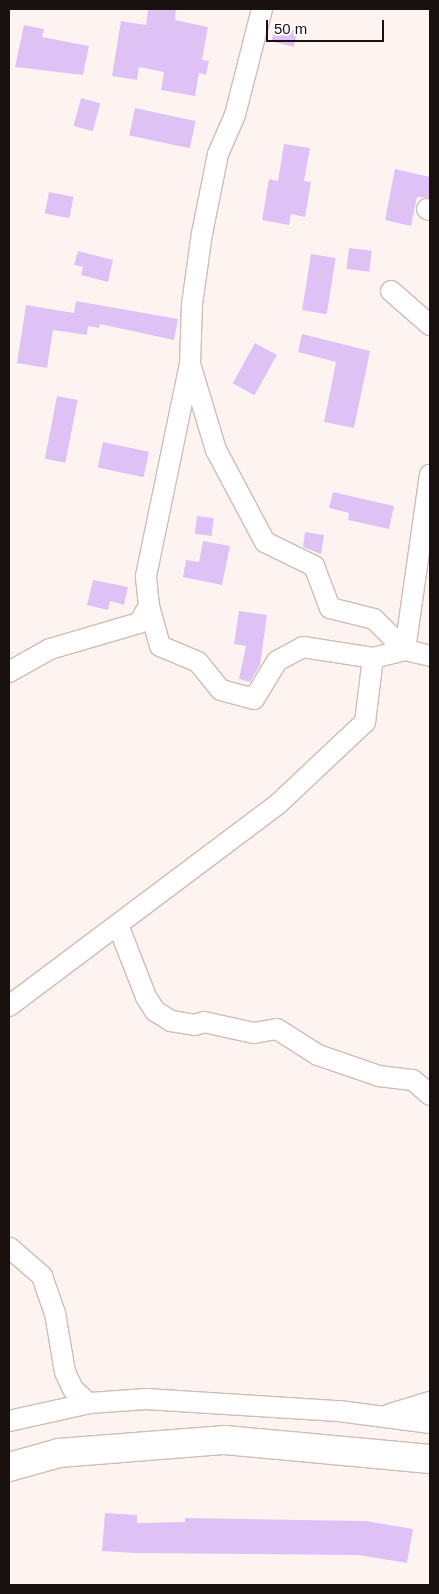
<!DOCTYPE html>
<style>
body{margin:0}
#map{position:relative;width:439px;height:1594px;overflow:hidden;background:#fdf4f1;font-family:Arial,sans-serif}
div>[style]{position:absolute}
.building>*{inset:0;background:#dec2f6;transform-origin:0 0}
.roads{filter:drop-shadow(1px 0 #d0bcb5) drop-shadow(-1px 0 #d0bcb5) drop-shadow(0 1px #d0bcb5) drop-shadow(0 -1px #d0bcb5)}
.minor>*{height:20px;margin:-10px;padding:0 10px;transform-origin:10px;border-radius:10px;background:#fff}
.highway>*{height:28px;margin:-14px;padding:0 14px;transform-origin:14px;border-radius:14px;background:#fff}
span{translate:-50% -50%;white-space:nowrap;text-align:center;line-height:1.15;-webkit-text-stroke:4px #fff;paint-order:stroke}
.frame{position:absolute;inset:0;border:10px solid #18110f;pointer-events:none}
.scale{position:absolute;left:266px;top:20px;width:118px;height:22px;box-sizing:border-box;border:2px solid #18110f;border-top:0;padding-left:6px;font-size:15px;line-height:18px;white-space:nowrap;color:#18110f;-webkit-text-stroke:4px #fff;paint-order:stroke}
</style>
<div id="map">
<div class="building">
<div style="clip-path:polygon(148px 9px,176px 9px,175px 20px,208px 27px,202px 60px,209px 61px,206px 75px,199px 73px,195px 96px,161px 90px,164px 72px,139px 67px,137px 80px,112px 76px,121px 21px,146px 25px)"></div>
<div style="clip-path:polygon(24px 25px,44px 29px,42px 37px,89px 46px,83px 75px,15px 67px)"></div>
<div style="left:275px;top:26px;width:23px;height:16px;rotate:13deg"></div>
<div style="left:81px;top:98px;width:20px;height:29px;rotate:15deg"></div>
<div style="left:135px;top:108px;width:62px;height:28px;rotate:12deg"></div>
<div style="clip-path:polygon(284px 144px,310px 148px,304px 181px,311px 182px,305px 217px,291px 214px,289px 225px,262px 220px,269px 179px,278px 181px)"></div>
<div style="clip-path:polygon(395px 169px,430px 177px,430px 198px,417px 197px,411px 226px,385px 220px)"></div>
<div style="left:49px;top:192px;width:25px;height:22px;rotate:11deg"></div>
<div style="left:349px;top:248px;width:23px;height:21px;rotate:7deg"></div>
<div style="clip-path:polygon(78px 251px,113px 260px,108px 282px,81px 275px,83px 267px,74px 265px)"></div>
<div style="left:311px;top:254px;width:25px;height:57px;rotate:9deg"></div>
<div style="clip-path:polygon(76px 301px,178px 319px,174px 340px,100px 324px,99px 328px,88px 326px,87px 335px,53px 330px,47px 368px,17px 363px,26px 305px,74px 313px)"></div>
<div style="clip-path:polygon(302px 334px,370px 351px,354px 428px,324px 422px,336px 362px,298px 352px)"></div>
<div style="left:255px;top:343px;width:25px;height:46px;rotate:29deg"></div>
<div style="left:57px;top:396px;width:21px;height:64px;rotate:11deg"></div>
<div style="left:103px;top:442px;width:47px;height:26px;rotate:12deg"></div>
<div style="clip-path:polygon(333px 492px,394px 506px,389px 529px,348px 520px,349px 513px,329px 508px)"></div>
<div style="left:197px;top:516px;width:17px;height:18px;rotate:7deg"></div>
<div style="clip-path:polygon(305px 532px,324px 535px,321px 554px,303px 547px)"></div>
<div style="clip-path:polygon(203px 541px,230px 546px,222px 585px,183px 577px,186px 560px,199px 562px)"></div>
<div style="clip-path:polygon(93px 580px,128px 587px,124px 605px,110px 601px,108px 610px,87px 605px)"></div>
<div style="clip-path:polygon(239px 611px,267px 615px,260px 665px,250px 682px,239px 679px,246px 646px,234px 644px)"></div>
<div style="clip-path:polygon(105px 1513px,137px 1515px,137px 1523px,185px 1522px,185px 1518px,366px 1521px,413px 1529px,407px 1563px,359px 1555px,135px 1553px,102px 1551px)"></div>
</div>
<div class="roads">
<div class="minor">
<div style="left:262px;top:9px;width:109px;rotate:104.3deg"></div>
<div style="left:235px;top:115px;width:43px;rotate:113.6deg"></div>
<div style="left:218px;top:154px;width:81px;rotate:101.4deg"></div>
<div style="left:202px;top:233px;width:72px;rotate:98deg"></div>
<div style="left:192px;top:304px;width:60px;rotate:91.9deg"></div>
<div style="left:190px;top:364px;width:90px;rotate:73.2deg"></div>
<div style="left:216px;top:450px;width:104px;rotate:62deg"></div>
<div style="left:265px;top:542px;width:55px;rotate:26.1deg"></div>
<div style="left:314px;top:566px;width:45px;rotate:69.1deg"></div>
<div style="left:330px;top:608px;width:45px;rotate:14deg"></div>
<div style="left:374px;top:619px;width:44px;rotate:45deg"></div>
<div style="left:405px;top:650px;width:26px;rotate:13deg"></div>
<div style="left:427px;top:209px;width:3px;rotate:18deg"></div>
<div style="left:391px;top:291px;width:52px;rotate:41.1deg"></div>
<div style="left:149px;top:606px;width:30px;rotate:-96deg"></div>
<div style="left:146px;top:576px;width:217px;rotate:-78.3deg"></div>
<div style="left:405px;top:650px;width:177px;rotate:-81.9deg"></div>
<div style="left:9px;top:672px;width:47px;rotate:-29.3deg"></div>
<div style="left:50px;top:649px;width:93px;rotate:-16.3deg"></div>
<div style="left:139px;top:623px;width:20px;rotate:-60deg"></div>
<div style="left:149px;top:606px;width:41px;rotate:74.6deg"></div>
<div style="left:160px;top:646px;width:41px;rotate:22.8deg"></div>
<div style="left:198px;top:662px;width:36px;rotate:51deg"></div>
<div style="left:221px;top:690px;width:34px;rotate:15deg"></div>
<div style="left:254px;top:699px;width:44px;rotate:-58.8deg"></div>
<div style="left:277px;top:661px;width:30px;rotate:-28deg"></div>
<div style="left:303px;top:647px;width:71px;rotate:8.9deg"></div>
<div style="left:373px;top:658px;width:33px;rotate:-14deg"></div>
<div style="left:118px;top:925px;width:77px;rotate:68.7deg"></div>
<div style="left:146px;top:997px;width:17px;rotate:57deg"></div>
<div style="left:155px;top:1011px;width:19px;rotate:32deg"></div>
<div style="left:171px;top:1021px;width:24px;rotate:9deg"></div>
<div style="left:195px;top:1025px;width:9px;rotate:-18deg"></div>
<div style="left:204px;top:1022px;width:51px;rotate:12.4deg"></div>
<div style="left:254px;top:1033px;width:23px;rotate:-10deg"></div>
<div style="left:277px;top:1029px;width:49px;rotate:32.4deg"></div>
<div style="left:318px;top:1055px;width:65px;rotate:19deg"></div>
<div style="left:379px;top:1076px;width:34px;rotate:7deg"></div>
<div style="left:413px;top:1080px;width:23px;rotate:41deg"></div>
<div style="left:9px;top:1006px;width:336px;rotate:-36.9deg"></div>
<div style="left:278px;top:804px;width:120px;rotate:-43.3deg"></div>
<div style="left:365px;top:722px;width:64px;rotate:-82.9deg"></div>
<div style="left:10px;top:1248px;width:43px;rotate:41.2deg"></div>
<div style="left:42px;top:1276px;width:39px;rotate:71deg"></div>
<div style="left:55px;top:1313px;width:60px;rotate:80.4deg"></div>
<div style="left:65px;top:1372px;width:19px;rotate:65deg"></div>
<div style="left:73px;top:1389px;width:21px;rotate:43deg"></div>
<div style="left:390px;top:1414px;width:42px;rotate:-16.7deg"></div>
<div style="left:9px;top:1421px;width:83px;rotate:-12.5deg"></div>
<div style="left:90px;top:1403px;width:56px;rotate:-4.1deg"></div>
<div style="left:146px;top:1399px;width:193px;rotate:3.6deg"></div>
<div style="left:339px;top:1411px;width:92px;rotate:7.5deg"></div>
</div>
<div class="highway">
<div style="left:9px;top:1467px;width:52px;rotate:-15.6deg"></div>
<div style="left:59px;top:1453px;width:167px;rotate:-4.5deg"></div>
<div style="left:225px;top:1440px;width:206px;rotate:5.3deg"></div>
</div>
</div>
<div class="frame"></div>
<div class="scale">50 m</div>
</div>
